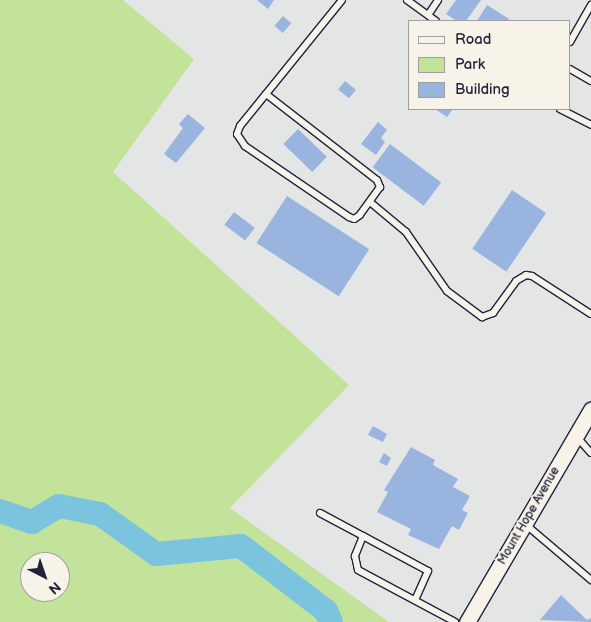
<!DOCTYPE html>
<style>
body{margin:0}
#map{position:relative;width:591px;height:622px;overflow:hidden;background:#e4e6e6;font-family:"Balsamiq Sans",sans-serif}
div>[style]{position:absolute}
.green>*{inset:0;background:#c3e39b}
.river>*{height:24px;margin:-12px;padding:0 12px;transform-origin:12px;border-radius:12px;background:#7cc4dd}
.building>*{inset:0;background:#9ab4e0;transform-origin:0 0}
.roads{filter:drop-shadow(1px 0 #22223b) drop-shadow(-1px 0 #22223b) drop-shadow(0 1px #22223b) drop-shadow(0 -1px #22223b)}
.service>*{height:6px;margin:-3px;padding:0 3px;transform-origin:3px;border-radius:3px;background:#f7f3e8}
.tertiary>*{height:15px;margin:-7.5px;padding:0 7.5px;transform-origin:7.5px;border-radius:7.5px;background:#f7f3e8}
span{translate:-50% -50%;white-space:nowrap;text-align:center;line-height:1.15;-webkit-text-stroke:4px #f7f3e8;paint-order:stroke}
.street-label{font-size:12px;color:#22223b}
.legend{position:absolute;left:408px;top:20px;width:162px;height:90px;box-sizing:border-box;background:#f7f3e8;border:1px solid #a29fa3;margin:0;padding:6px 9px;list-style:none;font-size:15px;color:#22223b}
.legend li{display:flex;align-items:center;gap:10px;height:25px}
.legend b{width:25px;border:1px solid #a29fa3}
.north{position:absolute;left:20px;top:552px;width:50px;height:50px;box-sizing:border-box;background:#f7f3e8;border:1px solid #a29fa3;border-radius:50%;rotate:139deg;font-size:14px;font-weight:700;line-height:20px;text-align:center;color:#22223b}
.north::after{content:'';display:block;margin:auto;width:18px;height:22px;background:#22223b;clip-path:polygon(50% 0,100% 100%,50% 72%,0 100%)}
</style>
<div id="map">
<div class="green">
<div style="clip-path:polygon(evenodd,0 0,123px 0,194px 59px,113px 172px,349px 385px,230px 508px,389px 622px,0 622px,0 0,30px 562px,60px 562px,60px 592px,30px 592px,30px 562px)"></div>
</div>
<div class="river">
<div style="left:0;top:511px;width:34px;rotate:19deg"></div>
<div style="left:32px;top:522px;width:31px;rotate:-31deg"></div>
<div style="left:59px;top:506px;width:42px;rotate:11deg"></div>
<div style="left:100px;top:514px;width:69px;rotate:35.5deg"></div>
<div style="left:156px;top:554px;width:85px;rotate:-5.4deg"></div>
<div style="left:241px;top:546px;width:107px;rotate:37.4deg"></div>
<div style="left:326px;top:611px;width:12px;rotate:66deg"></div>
</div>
<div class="building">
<div style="clip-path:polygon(257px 0,274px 0,268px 9px)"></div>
<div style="clip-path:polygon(456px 0,481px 0,466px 21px,457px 21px,446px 14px)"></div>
<div style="clip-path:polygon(487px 5px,509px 19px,507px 21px,477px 21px)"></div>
<div style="left:283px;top:16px;width:11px;height:13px;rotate:41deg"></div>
<div style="left:345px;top:81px;width:14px;height:11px;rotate:39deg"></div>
<div style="clip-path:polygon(435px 109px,453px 109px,447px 117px)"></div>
<div style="clip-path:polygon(188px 114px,205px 128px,176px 163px,164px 154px,183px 128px,179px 124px)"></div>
<div style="clip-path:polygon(378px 122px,387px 130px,381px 138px,385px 142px,376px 155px,361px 144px)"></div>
<div style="left:298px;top:129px;width:40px;height:21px;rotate:44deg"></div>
<div style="left:390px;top:144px;width:64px;height:29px;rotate:37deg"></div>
<div style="left:512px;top:190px;width:41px;height:71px;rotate:34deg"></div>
<div style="left:287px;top:196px;width:98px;height:56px;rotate:33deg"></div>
<div style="left:234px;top:212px;width:26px;height:16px;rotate:37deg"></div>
<div style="clip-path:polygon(373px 426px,387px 434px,383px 442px,368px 435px)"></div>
<div style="clip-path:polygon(411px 447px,435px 460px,433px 465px,458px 479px,453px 487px,470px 496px,462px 510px,468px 513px,459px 530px,452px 526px,439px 549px,408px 535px,411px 529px,377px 512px,388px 492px,384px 490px)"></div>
<div style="clip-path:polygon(384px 453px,391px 458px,387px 466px,379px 462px)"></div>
<div style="clip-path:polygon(561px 595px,587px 620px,591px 618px,591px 622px,540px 620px)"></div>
</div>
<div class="roads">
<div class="service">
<div style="left:407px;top:0;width:36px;rotate:36deg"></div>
<div style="left:428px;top:15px;width:18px;rotate:-56deg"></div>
<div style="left:570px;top:42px;width:43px;rotate:-60.4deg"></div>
<div style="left:570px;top:69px;width:24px;rotate:30deg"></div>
<div style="left:266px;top:94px;width:140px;rotate:37.8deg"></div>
<div style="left:377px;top:180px;width:8px;rotate:67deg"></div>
<div style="left:380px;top:187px;width:34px;rotate:126deg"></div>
<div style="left:360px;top:215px;width:7px;rotate:146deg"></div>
<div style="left:354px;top:219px;width:5px;rotate:-158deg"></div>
<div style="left:349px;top:217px;width:126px;rotate:-145.7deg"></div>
<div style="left:245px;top:146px;width:14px;rotate:-124deg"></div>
<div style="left:237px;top:134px;width:9px;rotate:-69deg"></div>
<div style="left:240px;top:126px;width:162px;rotate:-51deg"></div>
<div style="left:560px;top:109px;width:35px;rotate:27deg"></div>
<div style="left:370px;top:202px;width:47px;rotate:39.8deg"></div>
<div style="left:406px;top:232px;width:72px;rotate:55.2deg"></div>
<div style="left:447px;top:291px;width:44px;rotate:36.6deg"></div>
<div style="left:482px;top:317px;width:12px;rotate:-20deg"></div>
<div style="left:493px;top:313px;width:39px;rotate:-54deg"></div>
<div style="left:516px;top:281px;width:12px;rotate:-31deg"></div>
<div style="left:526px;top:275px;width:6px;rotate:9deg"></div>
<div style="left:532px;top:276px;width:70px;rotate:32.8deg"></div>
<div style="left:577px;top:437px;width:21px;rotate:49deg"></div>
<div style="left:320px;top:513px;width:49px;rotate:28.1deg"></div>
<div style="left:363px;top:536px;width:22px;rotate:112deg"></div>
<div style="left:355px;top:556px;width:14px;rotate:78deg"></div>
<div style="left:358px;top:570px;width:110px;rotate:28.2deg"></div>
<div style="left:525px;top:524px;width:87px;rotate:40.3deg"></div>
<div style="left:363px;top:536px;width:74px;rotate:28.3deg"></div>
<div style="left:428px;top:571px;width:32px;rotate:114deg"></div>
</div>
<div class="tertiary">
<div style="left:467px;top:622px;width:246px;rotate:-59.7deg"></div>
</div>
</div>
<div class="street-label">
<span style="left:529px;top:516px;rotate:-60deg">Mount Hope Avenue</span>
</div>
<ul class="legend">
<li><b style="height:6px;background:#f7f3e8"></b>Road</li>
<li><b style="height:14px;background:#c3e39b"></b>Park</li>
<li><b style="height:14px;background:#9ab4e0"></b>Building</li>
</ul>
<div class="north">N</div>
</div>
